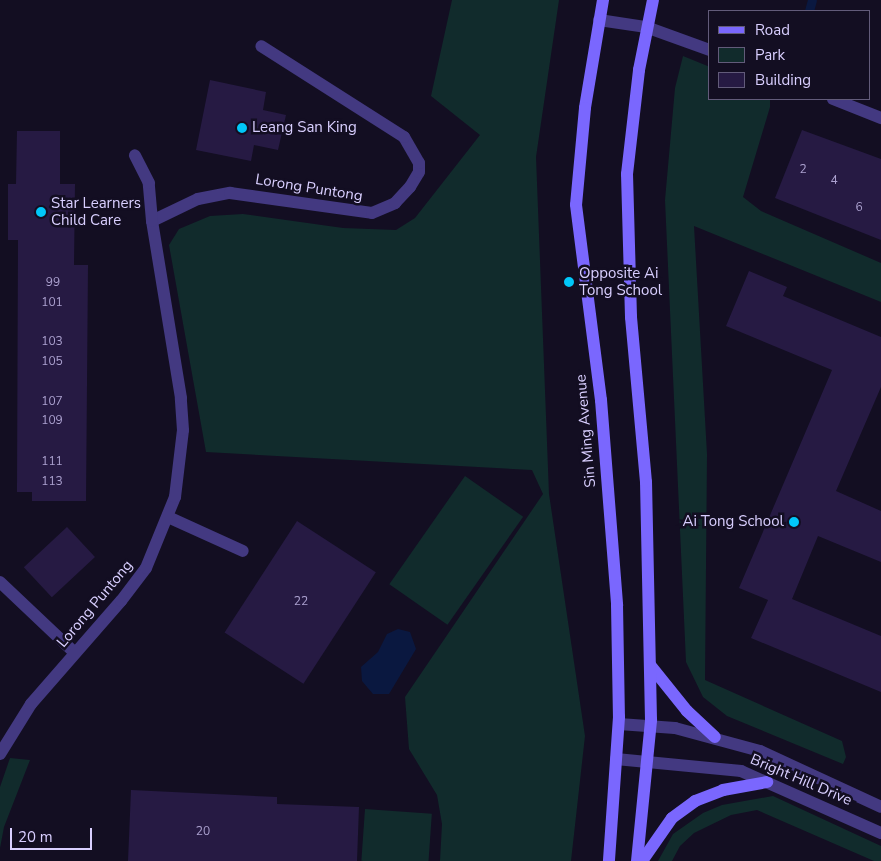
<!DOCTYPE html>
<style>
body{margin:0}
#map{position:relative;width:881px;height:861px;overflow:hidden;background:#130e22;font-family:"Nunito Sans",sans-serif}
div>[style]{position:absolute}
.green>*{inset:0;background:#112b2c;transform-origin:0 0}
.water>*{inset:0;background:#0a1840}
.stream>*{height:9px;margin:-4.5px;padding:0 4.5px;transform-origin:4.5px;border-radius:4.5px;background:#0a1840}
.building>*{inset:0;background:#261a43;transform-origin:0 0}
.minor>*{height:12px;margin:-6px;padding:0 6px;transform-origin:6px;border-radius:6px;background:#433981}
.secondary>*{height:12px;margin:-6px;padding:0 6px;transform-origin:6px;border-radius:6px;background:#7a67fe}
.dots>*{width:14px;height:14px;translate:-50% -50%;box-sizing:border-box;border:2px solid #130e22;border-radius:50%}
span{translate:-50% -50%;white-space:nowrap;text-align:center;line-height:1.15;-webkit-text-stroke:5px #130e22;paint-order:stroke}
.number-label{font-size:12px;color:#aca2d0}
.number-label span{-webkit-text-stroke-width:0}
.poi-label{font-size:15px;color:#d9cfff}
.left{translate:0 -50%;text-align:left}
.right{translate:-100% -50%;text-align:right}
.street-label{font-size:15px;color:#d9cfff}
.legend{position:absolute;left:708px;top:10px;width:162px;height:90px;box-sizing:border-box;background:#130e22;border:1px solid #625b7a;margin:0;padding:6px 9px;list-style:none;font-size:15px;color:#d9cfff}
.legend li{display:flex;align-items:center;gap:10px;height:25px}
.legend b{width:25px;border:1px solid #625b7a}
.scale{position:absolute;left:10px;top:828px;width:82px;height:22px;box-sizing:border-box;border:2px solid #d9cfff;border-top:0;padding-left:6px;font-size:15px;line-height:18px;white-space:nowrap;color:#d9cfff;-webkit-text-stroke:4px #130e22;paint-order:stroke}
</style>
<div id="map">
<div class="green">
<div style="clip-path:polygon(452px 0,559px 0,536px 157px,549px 494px,585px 736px,571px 861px,440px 861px,442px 824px,437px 795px,409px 749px,405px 697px,543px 494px,532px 470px,206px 452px,169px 245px,179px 229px,210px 216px,243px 214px,343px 228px,396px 230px,415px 218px,480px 135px,431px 96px)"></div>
<div style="clip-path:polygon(683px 56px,710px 67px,710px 99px,770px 99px,770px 107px,743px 197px,761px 211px,881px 263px,881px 302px,694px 226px,707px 454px,705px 680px,842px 741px,846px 757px,843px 764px,727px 716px,703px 697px,686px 662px,665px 200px,675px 88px)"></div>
<div style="left:465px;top:476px;width:71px;height:132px;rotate:35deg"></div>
<div style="clip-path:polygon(10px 758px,30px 760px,4px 827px,0 848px,0 787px)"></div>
<div style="clip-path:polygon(773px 796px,881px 846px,881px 861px,874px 861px,757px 810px,731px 815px,694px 833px,680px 846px,672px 861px,658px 861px,673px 834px,703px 813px,722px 805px)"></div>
<div style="left:365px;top:809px;width:67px;height:52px;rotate:4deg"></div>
</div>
<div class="water">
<div style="clip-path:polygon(398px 629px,410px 632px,416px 649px,389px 694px,373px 694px,362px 681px,361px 667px,378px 652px,387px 634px)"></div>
</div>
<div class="stream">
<div style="left:809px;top:11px;width:11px;rotate:-75deg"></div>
</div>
<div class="building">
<div style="clip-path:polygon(210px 80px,266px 92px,263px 110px,286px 115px,278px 150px,254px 145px,251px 161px,196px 150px)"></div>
<div style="clip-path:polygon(802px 130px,881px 159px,881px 240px,775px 198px)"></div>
<div style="clip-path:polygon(17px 131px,60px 131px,60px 184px,75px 184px,74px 265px,88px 265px,86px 501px,32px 501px,32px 492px,17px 492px,18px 240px,8px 240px,8px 184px,16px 184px)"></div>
<div style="clip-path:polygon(749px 271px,787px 287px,783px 296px,881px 337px,881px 387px,836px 491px,881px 511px,881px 562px,818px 536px,792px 599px,881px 636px,881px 692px,751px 638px,768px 600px,739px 588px,832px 370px,726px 326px)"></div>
<div style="left:297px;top:521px;width:94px;height:133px;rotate:33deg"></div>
<div style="left:67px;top:527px;width:41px;height:59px;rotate:47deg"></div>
<div style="clip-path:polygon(131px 790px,277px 797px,277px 804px,359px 807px,357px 861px,128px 861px)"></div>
</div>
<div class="minor">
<div style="left:599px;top:20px;width:48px;rotate:8.5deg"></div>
<div style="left:646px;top:27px;width:68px;rotate:19.8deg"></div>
<div style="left:833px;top:99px;width:52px;rotate:21.6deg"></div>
<div style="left:152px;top:221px;width:51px;rotate:-25.6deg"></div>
<div style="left:198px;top:199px;width:33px;rotate:-11deg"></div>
<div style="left:230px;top:193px;width:143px;rotate:8deg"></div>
<div style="left:372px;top:213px;width:25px;rotate:-23deg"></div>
<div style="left:395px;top:203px;width:22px;rotate:-47deg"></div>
<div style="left:410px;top:187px;width:17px;rotate:-59deg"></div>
<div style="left:419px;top:172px;width:9px;rotate:-90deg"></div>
<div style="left:419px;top:163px;width:30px;rotate:-120deg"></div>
<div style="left:404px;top:137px;width:169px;rotate:-147.5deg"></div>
<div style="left:168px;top:517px;width:82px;rotate:24.4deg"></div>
<div style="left:0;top:582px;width:103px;rotate:43.4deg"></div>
<div style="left:619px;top:724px;width:56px;rotate:4.1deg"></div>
<div style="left:675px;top:728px;width:88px;rotate:15.1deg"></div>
<div style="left:760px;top:751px;width:133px;rotate:24.8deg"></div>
<div style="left:0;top:754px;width:59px;rotate:-58.2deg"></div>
<div style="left:31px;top:704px;width:137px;rotate:-48.9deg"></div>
<div style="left:121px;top:601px;width:41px;rotate:-52.9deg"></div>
<div style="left:146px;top:568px;width:77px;rotate:-67.8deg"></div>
<div style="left:175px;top:497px;width:67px;rotate:-83.2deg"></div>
<div style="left:183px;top:430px;width:32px;rotate:-94deg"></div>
<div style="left:181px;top:398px;width:179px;rotate:-99.3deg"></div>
<div style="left:152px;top:221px;width:38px;rotate:-95deg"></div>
<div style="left:149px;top:183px;width:31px;rotate:-117deg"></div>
<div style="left:616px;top:759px;width:126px;rotate:5.5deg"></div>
<div style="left:741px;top:771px;width:153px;rotate:23.9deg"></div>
</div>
<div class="secondary">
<div style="left:603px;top:0;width:109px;rotate:99.5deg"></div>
<div style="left:585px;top:108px;width:97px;rotate:95.3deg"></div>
<div style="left:576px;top:205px;width:197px;rotate:82.7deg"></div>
<div style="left:601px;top:400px;width:206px;rotate:85.5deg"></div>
<div style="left:617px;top:605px;width:112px;rotate:89deg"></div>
<div style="left:619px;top:717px;width:144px;rotate:94deg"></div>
<div style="left:650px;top:665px;width:59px;rotate:51.2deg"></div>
<div style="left:687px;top:711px;width:38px;rotate:43deg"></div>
<div style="left:637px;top:861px;width:142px;rotate:-84.3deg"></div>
<div style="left:651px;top:720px;width:238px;rotate:-91.2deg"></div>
<div style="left:646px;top:482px;width:166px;rotate:-95.2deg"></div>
<div style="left:631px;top:317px;width:143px;rotate:-91.6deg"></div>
<div style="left:627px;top:174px;width:105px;rotate:-83.4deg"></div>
<div style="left:639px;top:70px;width:71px;rotate:-78.7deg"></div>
<div style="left:642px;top:861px;width:52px;rotate:-55.1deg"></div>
<div style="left:672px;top:818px;width:29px;rotate:-36deg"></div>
<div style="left:695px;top:801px;width:30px;rotate:-21deg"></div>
<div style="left:723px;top:790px;width:45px;rotate:-10.3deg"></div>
</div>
<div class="dots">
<div style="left:242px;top:128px;background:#01c7f9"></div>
<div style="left:41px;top:212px;background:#01c7f9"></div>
<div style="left:569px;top:282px;background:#01c7f9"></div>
<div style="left:794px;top:522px;background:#01c7f9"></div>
</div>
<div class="number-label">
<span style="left:803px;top:170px">2</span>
<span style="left:834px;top:181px">4</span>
<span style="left:859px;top:208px">6</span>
<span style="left:53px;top:283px">99</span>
<span style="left:52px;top:303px">101</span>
<span style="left:52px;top:342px">103</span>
<span style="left:52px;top:362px">105</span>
<span style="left:52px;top:402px">107</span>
<span style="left:52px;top:421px">109</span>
<span style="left:52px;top:462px">111</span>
<span style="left:52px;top:482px">113</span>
<span style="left:301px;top:602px">22</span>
<span style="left:203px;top:832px">20</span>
</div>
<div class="poi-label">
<span class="left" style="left:252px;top:128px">Leang San King</span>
<span class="left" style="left:51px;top:212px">Star Learners<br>Child Care</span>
<span class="left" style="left:579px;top:282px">Opposite Ai<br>Tong School</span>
<span class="right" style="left:784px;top:522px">Ai Tong School</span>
</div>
<div class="street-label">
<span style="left:309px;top:188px;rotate:9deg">Lorong Puntong</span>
<span style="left:586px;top:431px;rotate:-95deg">Sin Ming Avenue</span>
<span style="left:95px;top:604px;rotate:-50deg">Lorong Puntong</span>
<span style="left:801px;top:780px;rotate:23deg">Bright Hill Drive</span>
</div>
<ul class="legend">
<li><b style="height:6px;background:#7a67fe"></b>Road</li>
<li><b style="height:14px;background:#112b2c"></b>Park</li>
<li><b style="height:14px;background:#261a43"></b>Building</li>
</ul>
<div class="scale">20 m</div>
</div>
